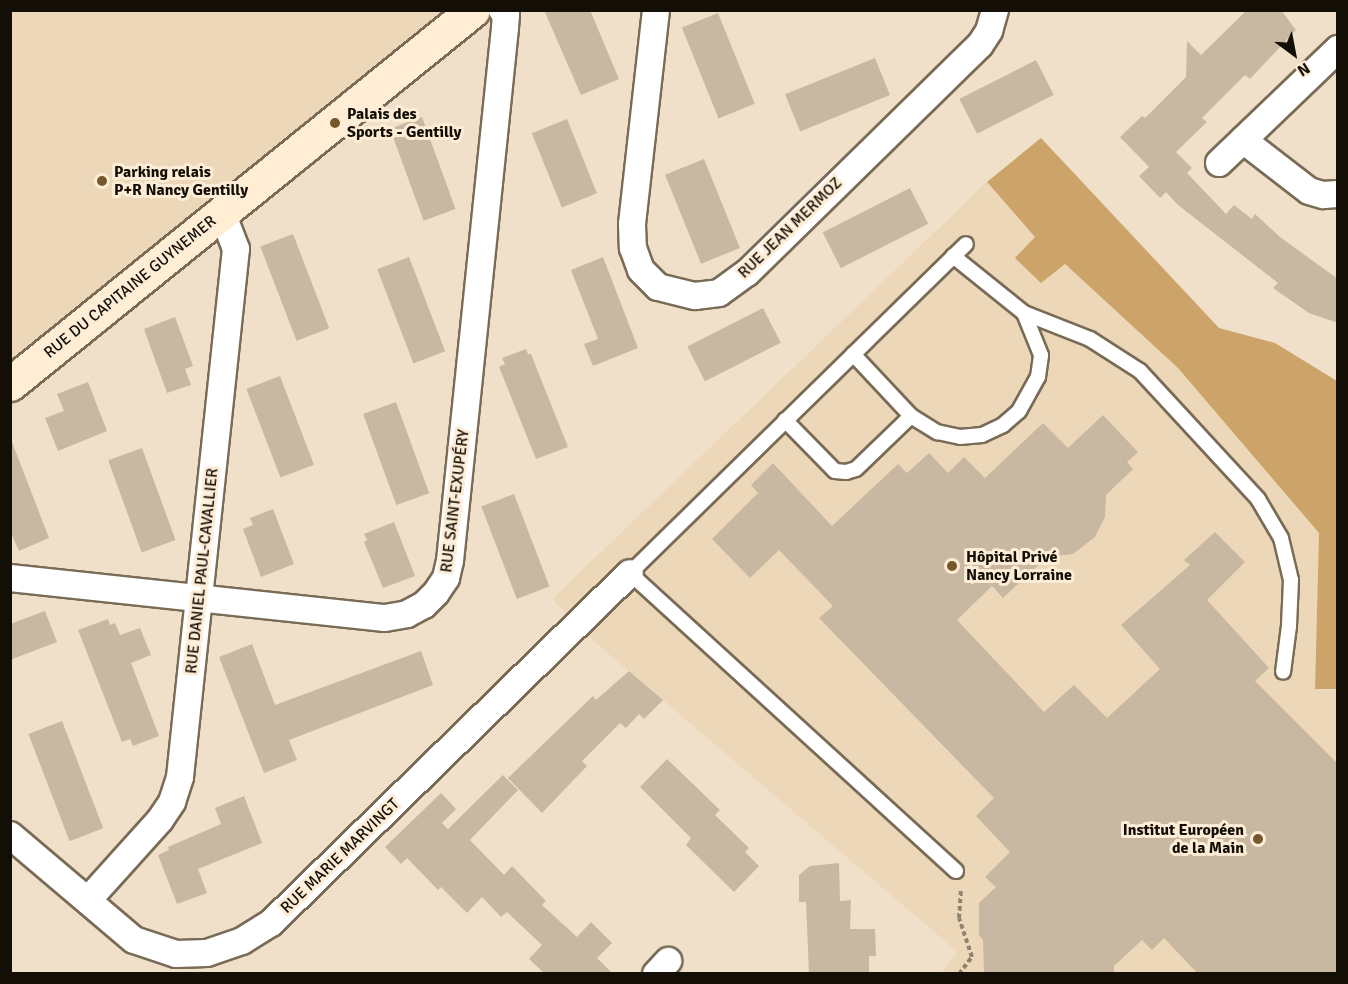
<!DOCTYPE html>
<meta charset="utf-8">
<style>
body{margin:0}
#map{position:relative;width:1348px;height:984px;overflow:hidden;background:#f0e0c9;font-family:Signika,sans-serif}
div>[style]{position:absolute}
.built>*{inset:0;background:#ecd7b9}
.forest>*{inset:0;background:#cca469}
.building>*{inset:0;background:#c8b8a2;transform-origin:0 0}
.path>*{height:4px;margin-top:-2px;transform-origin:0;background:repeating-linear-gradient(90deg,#8e8372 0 4.5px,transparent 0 7.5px)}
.roads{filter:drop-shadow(2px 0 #796b56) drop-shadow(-2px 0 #796b56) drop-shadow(0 2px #796b56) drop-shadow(0 -2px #796b56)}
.lane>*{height:14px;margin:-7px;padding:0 7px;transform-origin:7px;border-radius:7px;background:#fff}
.street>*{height:26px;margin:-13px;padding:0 13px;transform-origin:13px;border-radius:13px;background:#fff}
.secondary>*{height:33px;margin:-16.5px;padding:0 16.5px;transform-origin:16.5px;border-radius:16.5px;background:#ffeed4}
.dots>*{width:16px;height:16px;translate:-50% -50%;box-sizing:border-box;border:3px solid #feedd6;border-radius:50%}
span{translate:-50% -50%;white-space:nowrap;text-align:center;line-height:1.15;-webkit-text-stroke:6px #feedd6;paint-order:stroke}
.poi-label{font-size:16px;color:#130e06;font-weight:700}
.left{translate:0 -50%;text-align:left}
.right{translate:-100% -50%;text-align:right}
.street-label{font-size:16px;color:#130e06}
.frame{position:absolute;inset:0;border:12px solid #130e06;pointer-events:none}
.north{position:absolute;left:1264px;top:24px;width:60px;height:60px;-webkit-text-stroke:4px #feedd6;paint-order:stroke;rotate:148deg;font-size:16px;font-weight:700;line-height:24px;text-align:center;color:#130e06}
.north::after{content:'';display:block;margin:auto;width:21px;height:27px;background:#130e06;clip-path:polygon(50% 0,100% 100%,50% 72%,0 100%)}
</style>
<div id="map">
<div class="built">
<div style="clip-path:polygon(11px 11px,493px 11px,11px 384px)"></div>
<div style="clip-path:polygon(987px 182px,1035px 237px,1178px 368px,1319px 533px,1315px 689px,1338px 690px,1337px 973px,941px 973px,958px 952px,596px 643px,552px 599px)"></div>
</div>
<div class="forest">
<div style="clip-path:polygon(1041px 138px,1219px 328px,1275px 343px,1337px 381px,1337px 689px,1315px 689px,1319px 533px,1178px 368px,1065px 264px,1041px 283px,1015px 258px,1035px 237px,987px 182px)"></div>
</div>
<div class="building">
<div style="clip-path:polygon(544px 10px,590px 10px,619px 79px,581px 95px)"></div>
<div style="clip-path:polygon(1247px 10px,1281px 10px,1296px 30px,1250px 79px,1245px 75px,1202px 118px,1207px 122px,1176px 152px,1192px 168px,1187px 173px,1226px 214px,1234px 205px,1252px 219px,1255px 214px,1280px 237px,1338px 279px,1338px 323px,1309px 313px,1273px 288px,1278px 283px,1178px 205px,1166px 192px,1160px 198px,1139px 176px,1149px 167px,1120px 137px,1142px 116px,1145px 118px,1186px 77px,1187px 41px,1201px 55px)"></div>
<div style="left:718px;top:13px;width:98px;height:39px;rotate:68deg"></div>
<div style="left:875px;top:58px;width:40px;height:97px;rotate:68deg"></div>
<div style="left:1036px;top:60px;width:39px;height:86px;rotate:63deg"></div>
<div style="left:422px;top:117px;width:98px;height:34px;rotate:70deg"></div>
<div style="left:567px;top:119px;width:80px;height:38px;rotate:68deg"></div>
<div style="left:704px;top:159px;width:96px;height:42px;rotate:68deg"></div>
<div style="left:910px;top:188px;width:40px;height:98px;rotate:63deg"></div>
<div style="left:293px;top:234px;width:101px;height:35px;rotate:69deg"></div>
<div style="left:409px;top:257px;width:101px;height:34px;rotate:69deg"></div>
<div style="clip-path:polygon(603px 257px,638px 348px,593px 366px,584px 344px,598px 339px,571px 270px)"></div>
<div style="left:763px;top:308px;width:39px;height:85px;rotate:63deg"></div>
<div style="clip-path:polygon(175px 317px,193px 366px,185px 369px,191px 385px,167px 393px,144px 329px)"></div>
<div style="clip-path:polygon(526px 349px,528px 354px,531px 354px,568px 447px,536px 459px,499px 367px,505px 364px,502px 358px)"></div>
<div style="left:280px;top:376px;width:95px;height:36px;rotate:69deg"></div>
<div style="clip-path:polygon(88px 382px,107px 431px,58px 451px,45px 418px,64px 411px,57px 394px)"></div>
<div style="left:396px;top:402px;width:97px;height:35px;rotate:70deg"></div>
<div style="clip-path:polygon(1103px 415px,1138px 452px,1127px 462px,1133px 469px,1106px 495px,1105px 517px,1095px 537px,1073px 554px,1047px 557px,1003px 598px,992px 586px,957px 620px,1044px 712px,1074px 685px,1107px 718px,1160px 669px,1121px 625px,1190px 565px,1184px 560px,1215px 532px,1245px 562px,1207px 600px,1269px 668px,1255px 681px,1338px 764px,1338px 974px,1198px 974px,1164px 938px,1152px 950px,1142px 940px,1114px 966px,1114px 974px,984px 974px,983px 940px,979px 935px,979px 903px,996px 887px,985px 877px,1010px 852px,976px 816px,994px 798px,819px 618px,833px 606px,779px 550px,750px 578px,712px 539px,758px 493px,751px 485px,773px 463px,832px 526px,898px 464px,907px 473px,929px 453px,948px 473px,964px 457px,985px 478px,1043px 423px,1068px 448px)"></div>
<div style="clip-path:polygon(12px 442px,49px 538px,19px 551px,10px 531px)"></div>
<div style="left:142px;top:448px;width:98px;height:36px;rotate:70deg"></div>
<div style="left:514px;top:494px;width:99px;height:35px;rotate:69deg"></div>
<div style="clip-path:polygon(273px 509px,294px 564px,261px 577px,243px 529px,253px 525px,250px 518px)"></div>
<div style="clip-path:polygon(394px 522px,415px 576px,383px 588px,364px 542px,367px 540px,364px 534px)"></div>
<div style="clip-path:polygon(45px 611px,57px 642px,10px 660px,10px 624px)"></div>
<div style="clip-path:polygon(108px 619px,110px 625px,115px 623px,120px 635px,140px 628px,151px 655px,131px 663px,159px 736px,133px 746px,130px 739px,122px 742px,78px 630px)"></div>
<div style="clip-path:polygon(252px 644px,275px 705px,421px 651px,433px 685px,289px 740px,297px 760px,264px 773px,219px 657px)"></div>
<div style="clip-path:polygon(629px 671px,663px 700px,644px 719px,639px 714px,626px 728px,620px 723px,582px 761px,587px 766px,542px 813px,508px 778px,593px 696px,596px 700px)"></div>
<div style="left:62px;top:721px;width:115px;height:36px;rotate:69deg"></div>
<div style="clip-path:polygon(667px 759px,720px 810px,715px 815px,749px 848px,745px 852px,759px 866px,734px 892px,686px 845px,691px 838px,640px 787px)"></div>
<div style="clip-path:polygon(503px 775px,518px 790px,470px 840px,504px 875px,512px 866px,546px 901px,542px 905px,577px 937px,591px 922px,612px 943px,597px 958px,613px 974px,545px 974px,529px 959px,542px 945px,507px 912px,501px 917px,482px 897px,467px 913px,441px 887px,438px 890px,407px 858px,401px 864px,385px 847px,441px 793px,456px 809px,442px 823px,448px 829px)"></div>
<div style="clip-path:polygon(244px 796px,262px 843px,198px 869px,207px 893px,177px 904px,158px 855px,169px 850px,168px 847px,221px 824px,215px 808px)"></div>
<div style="clip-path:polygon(839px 863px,840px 901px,851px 900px,850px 929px,875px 929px,876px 956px,869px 956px,869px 974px,809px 974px,806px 902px,799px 902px,799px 875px,810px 866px)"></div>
</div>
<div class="path">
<div style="left:959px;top:974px;width:21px;rotate:-53deg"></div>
<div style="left:972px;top:957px;width:41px;rotate:-108.4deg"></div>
<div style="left:959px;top:918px;width:27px;rotate:-86deg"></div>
</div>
<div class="roads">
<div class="lane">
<div style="left:1024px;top:313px;width:71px;rotate:21.5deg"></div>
<div style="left:1090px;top:339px;width:59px;rotate:32.6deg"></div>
<div style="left:1140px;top:371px;width:174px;rotate:47.3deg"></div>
<div style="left:1258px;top:499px;width:45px;rotate:59.5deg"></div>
<div style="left:1281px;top:538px;width:43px;rotate:76.6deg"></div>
<div style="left:1291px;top:580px;width:46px;rotate:92.5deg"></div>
<div style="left:1289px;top:626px;width:46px;rotate:97.4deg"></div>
<div style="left:853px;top:354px;width:85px;rotate:46.9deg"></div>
<div style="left:911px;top:416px;width:31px;rotate:32deg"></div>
<div style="left:937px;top:432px;width:24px;rotate:12deg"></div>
<div style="left:960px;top:437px;width:22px;rotate:-5deg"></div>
<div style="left:982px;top:435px;width:23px;rotate:-25deg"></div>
<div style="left:1003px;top:425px;width:21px;rotate:-41deg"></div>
<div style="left:1019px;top:411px;width:39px;rotate:-61deg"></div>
<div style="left:1038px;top:377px;width:22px;rotate:-82deg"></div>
<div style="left:1041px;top:355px;width:45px;rotate:-112deg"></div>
<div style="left:1024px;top:313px;width:91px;rotate:-141.2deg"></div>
<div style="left:785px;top:420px;width:71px;rotate:45.6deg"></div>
<div style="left:835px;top:471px;width:11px;rotate:5deg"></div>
<div style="left:846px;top:472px;width:10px;rotate:-17deg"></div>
<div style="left:856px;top:469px;width:76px;rotate:-43.9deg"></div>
<div style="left:956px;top:871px;width:442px;rotate:-137.6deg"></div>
<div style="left:630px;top:573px;width:470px;rotate:-44.4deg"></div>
</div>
<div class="street">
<div style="left:656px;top:10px;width:215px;rotate:96.4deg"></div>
<div style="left:632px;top:224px;width:24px;rotate:88deg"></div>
<div style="left:633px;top:248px;width:23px;rotate:70deg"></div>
<div style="left:641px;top:270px;width:24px;rotate:45deg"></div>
<div style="left:658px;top:287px;width:38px;rotate:14deg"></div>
<div style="left:695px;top:296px;width:24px;rotate:-7deg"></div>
<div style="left:719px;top:293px;width:34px;rotate:-36deg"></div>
<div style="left:747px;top:273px;width:326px;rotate:-44.4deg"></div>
<div style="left:980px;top:45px;width:17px;rotate:-57deg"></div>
<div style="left:989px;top:31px;width:22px;rotate:-74deg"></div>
<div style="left:1243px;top:140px;width:83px;rotate:37.7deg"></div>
<div style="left:1309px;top:191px;width:15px;rotate:16deg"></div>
<div style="left:1323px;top:195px;width:15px;rotate:-4deg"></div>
<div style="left:1219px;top:163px;width:165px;rotate:-43.8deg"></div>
<div style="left:10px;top:578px;width:377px;rotate:6.1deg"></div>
<div style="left:385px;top:618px;width:22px;rotate:-10deg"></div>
<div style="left:407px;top:614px;width:19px;rotate:-28deg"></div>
<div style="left:424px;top:605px;width:17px;rotate:-45deg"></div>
<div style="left:436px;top:593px;width:18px;rotate:-56deg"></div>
<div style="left:446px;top:578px;width:17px;rotate:-77deg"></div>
<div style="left:450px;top:561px;width:536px;rotate:-84.11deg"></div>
<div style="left:505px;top:28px;width:13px;rotate:-86deg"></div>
<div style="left:506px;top:15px;width:6px;rotate:-129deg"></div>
<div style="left:10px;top:835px;width:162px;rotate:40.3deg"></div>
<div style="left:134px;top:940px;width:44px;rotate:18.4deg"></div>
<div style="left:176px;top:954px;width:31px;rotate:-2deg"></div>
<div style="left:207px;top:953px;width:37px;rotate:-19deg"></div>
<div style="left:242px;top:941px;width:34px;rotate:-32deg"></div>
<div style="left:271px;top:923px;width:501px;rotate:-44.27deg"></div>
<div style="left:88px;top:900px;width:108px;rotate:-48deg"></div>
<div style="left:160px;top:820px;width:22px;rotate:-56deg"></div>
<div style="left:172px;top:802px;width:26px;rotate:-72deg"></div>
<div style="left:180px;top:777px;width:531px;rotate:-83.95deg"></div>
<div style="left:236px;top:249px;width:39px;rotate:-111deg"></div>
<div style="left:656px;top:974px;width:18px;rotate:-47deg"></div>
</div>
<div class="secondary">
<div style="left:10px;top:384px;width:595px;rotate:-38.93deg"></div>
</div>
</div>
<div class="dots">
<div style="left:335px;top:123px;background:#74572a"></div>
<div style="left:102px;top:181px;background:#74572a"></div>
<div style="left:952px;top:566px;background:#74572a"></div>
<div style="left:1258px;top:839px;background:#74572a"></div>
</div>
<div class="poi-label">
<span class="left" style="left:347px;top:123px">Palais des<br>Sports - Gentilly</span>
<span class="left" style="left:114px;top:181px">Parking relais<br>P+R Nancy Gentilly</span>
<span class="left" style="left:966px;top:566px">Hôpital Privé<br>Nancy Lorraine</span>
<span class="right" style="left:1244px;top:839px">Institut Européen<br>de la Main</span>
</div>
<div class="street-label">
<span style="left:790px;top:228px;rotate:-44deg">RUE JEAN MERMOZ</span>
<span style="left:130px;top:287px;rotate:-39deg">RUE DU CAPITAINE GUYNEMER</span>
<span style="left:455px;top:501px;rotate:-83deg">RUE SAINT-EXUPÉRY</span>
<span style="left:202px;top:571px;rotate:-84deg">RUE DANIEL PAUL-CAVALLIER</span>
<span style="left:340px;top:856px;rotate:-44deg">RUE MARIE MARVINGT</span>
</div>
<div class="frame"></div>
<div class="north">N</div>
</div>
